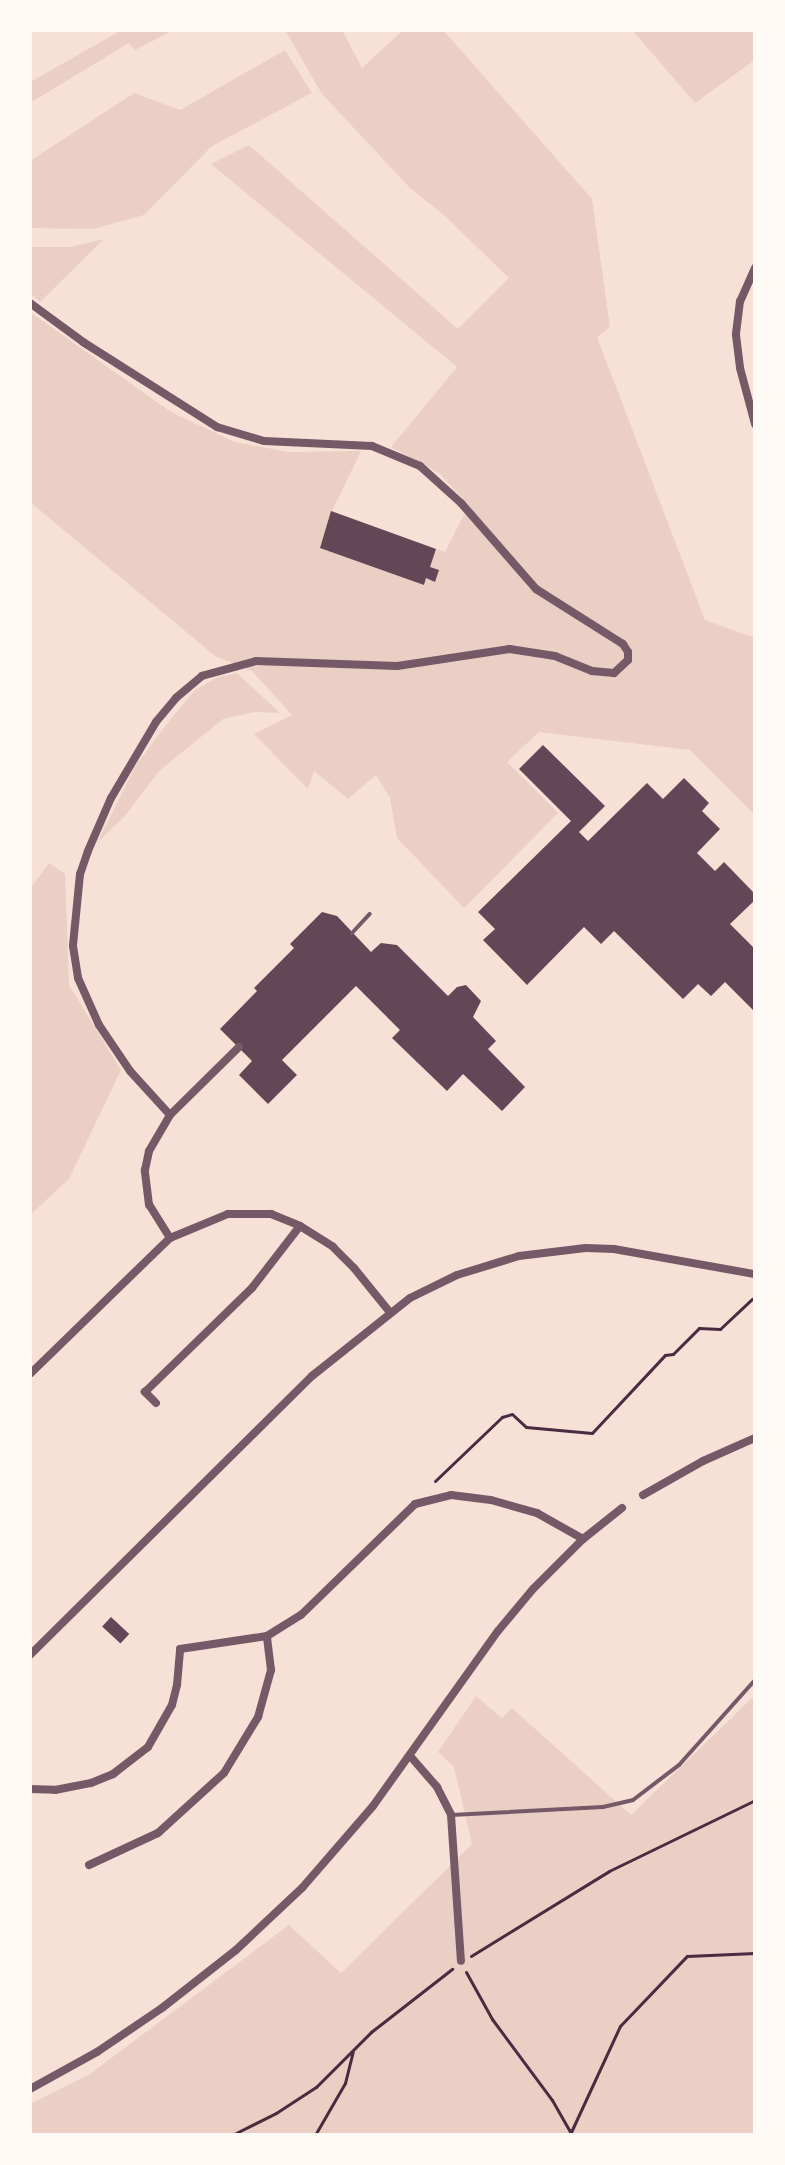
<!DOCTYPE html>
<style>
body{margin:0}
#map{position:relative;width:785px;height:2165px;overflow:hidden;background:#f7e1d7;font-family:"Varela Round",sans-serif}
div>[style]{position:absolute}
.green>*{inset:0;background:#ebcfc5}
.building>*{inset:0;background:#644757;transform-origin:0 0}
.path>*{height:3px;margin:-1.5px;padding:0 1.5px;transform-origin:1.5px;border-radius:1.5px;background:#4a2c40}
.service>*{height:4px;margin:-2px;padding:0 2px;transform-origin:2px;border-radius:2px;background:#755966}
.minor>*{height:8px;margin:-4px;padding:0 4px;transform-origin:4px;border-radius:4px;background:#755966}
span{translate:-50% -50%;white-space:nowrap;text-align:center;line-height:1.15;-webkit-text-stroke:8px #fffaf5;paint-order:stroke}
.frame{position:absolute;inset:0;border:32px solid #fffaf5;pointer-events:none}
</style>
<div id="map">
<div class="green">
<div style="clip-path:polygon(122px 30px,174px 30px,135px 50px,129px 43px,30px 103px,30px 82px)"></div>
<div style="clip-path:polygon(285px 30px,342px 30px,362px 68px,403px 30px,443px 30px,592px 199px,610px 327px,597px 337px,705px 620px,755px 638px,755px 815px,690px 750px,539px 732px,507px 762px,558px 813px,464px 908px,397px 838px,390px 798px,376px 775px,348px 799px,314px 771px,308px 789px,254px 734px,292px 715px,252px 671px,215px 656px,30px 502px,30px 312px,171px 412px,235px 442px,289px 452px,361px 451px,332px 511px,445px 552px,469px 505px,439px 473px,391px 447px,457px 367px,211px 164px,249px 145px,458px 329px,509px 278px,446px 217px,410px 188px,322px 94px)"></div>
<div style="clip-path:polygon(632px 30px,755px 30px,755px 60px,695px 103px)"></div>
<div style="clip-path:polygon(285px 50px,312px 93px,212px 146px,144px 215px,93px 229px,30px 228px,30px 161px,134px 93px,180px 110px)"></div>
<div style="clip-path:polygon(104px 239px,40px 302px,30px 293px,30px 247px,70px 247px)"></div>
<div style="clip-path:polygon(237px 673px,280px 713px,255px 712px,223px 719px,159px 771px,125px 816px,97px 843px,136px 765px,166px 725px,195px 690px,218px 677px)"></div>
<div style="clip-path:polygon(49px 863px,65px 874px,69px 985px,121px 1070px,69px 1179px,30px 1215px,30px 889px)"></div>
<div style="clip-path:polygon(476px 1696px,502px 1718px,512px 1708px,631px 1815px,752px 1698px,755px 1701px,755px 2135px,30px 2135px,30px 2104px,90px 2074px,289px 1925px,341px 1973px,472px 1844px,454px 1767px,438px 1752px)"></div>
</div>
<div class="building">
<div style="clip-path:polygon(331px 511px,436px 549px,430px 567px,439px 570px,435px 582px,426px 578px,424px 585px,320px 548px)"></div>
<div style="clip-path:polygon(543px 745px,605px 806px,579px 832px,588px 841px,647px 783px,663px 799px,684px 778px,709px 803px,702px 811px,720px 829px,697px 853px,715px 871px,724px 862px,755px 894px,755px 900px,730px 924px,755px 949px,755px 1012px,725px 982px,711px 996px,698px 984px,683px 999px,614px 931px,601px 944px,584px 927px,527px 985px,483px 940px,495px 929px,478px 912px,571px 821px,519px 769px)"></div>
<div style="clip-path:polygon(322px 912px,337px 916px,371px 952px,381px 943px,397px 945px,448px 996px,457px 987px,466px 985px,481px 1001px,473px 1017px,496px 1041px,488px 1049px,525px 1087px,502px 1111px,463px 1074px,447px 1091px,392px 1038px,400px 1030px,356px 986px,282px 1060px,297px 1075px,268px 1104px,239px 1075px,252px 1061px,220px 1029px,257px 991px,254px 988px,294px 948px,290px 944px)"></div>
<div style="left:111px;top:1617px;width:25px;height:13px;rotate:43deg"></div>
</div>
<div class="path">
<div style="left:435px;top:1481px;width:93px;rotate:-43.7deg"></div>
<div style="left:502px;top:1417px;width:10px;rotate:-17deg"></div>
<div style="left:512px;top:1414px;width:19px;rotate:43deg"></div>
<div style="left:526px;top:1427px;width:66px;rotate:5.2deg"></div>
<div style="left:592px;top:1433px;width:107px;rotate:-46.9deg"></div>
<div style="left:665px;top:1355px;width:8px;rotate:-7deg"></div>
<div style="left:673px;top:1354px;width:37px;rotate:-45deg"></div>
<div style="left:699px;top:1328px;width:21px;rotate:3deg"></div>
<div style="left:720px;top:1329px;width:44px;rotate:-43.2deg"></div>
<div style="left:471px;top:1956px;width:162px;rotate:-31.6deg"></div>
<div style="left:609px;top:1871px;width:162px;rotate:-25.9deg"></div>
<div style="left:466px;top:1972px;width:54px;rotate:61deg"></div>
<div style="left:492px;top:2019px;width:101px;rotate:53.5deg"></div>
<div style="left:552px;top:2100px;width:40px;rotate:60.3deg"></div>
<div style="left:571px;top:2132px;width:117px;rotate:-65.2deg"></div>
<div style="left:620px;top:2026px;width:97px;rotate:-46.3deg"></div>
<div style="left:687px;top:1956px;width:68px;rotate:-2.5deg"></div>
<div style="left:232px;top:2135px;width:49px;rotate:-26.6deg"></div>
<div style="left:276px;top:2113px;width:48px;rotate:-33deg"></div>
<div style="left:316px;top:2087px;width:78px;rotate:-45deg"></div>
<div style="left:371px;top:2032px;width:103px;rotate:-37.9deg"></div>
<div style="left:315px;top:2135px;width:60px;rotate:-60deg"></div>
<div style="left:345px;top:2083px;width:32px;rotate:-76deg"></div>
</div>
<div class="service">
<div style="left:352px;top:933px;width:26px;rotate:-47deg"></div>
<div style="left:451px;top:1815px;width:152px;rotate:-3deg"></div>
<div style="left:603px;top:1807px;width:31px;rotate:-13deg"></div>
<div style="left:633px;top:1800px;width:58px;rotate:-37.3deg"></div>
<div style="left:679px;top:1765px;width:114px;rotate:-48.2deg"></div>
</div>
<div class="minor">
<div style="left:755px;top:268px;width:36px;rotate:114deg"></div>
<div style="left:740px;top:301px;width:34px;rotate:97deg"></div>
<div style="left:736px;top:335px;width:33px;rotate:83deg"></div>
<div style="left:740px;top:368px;width:58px;rotate:75deg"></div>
<div style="left:30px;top:303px;width:66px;rotate:36.3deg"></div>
<div style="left:83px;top:342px;width:159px;rotate:32.4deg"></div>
<div style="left:217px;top:427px;width:49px;rotate:16.6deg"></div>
<div style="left:264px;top:441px;width:108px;rotate:2.7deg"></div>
<div style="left:372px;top:446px;width:52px;rotate:22.6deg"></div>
<div style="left:420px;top:466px;width:55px;rotate:42.1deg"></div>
<div style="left:461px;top:503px;width:114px;rotate:48.9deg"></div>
<div style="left:536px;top:589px;width:103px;rotate:32.3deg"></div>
<div style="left:623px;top:644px;width:9px;rotate:58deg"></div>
<div style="left:628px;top:652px;width:8px;rotate:90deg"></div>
<div style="left:628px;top:660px;width:19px;rotate:137deg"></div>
<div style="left:614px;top:673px;width:22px;rotate:-175deg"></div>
<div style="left:592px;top:671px;width:40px;rotate:-158deg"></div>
<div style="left:555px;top:656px;width:46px;rotate:-171.2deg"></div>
<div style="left:510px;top:649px;width:114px;rotate:171.4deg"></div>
<div style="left:397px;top:666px;width:141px;rotate:-178deg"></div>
<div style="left:256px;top:661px;width:56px;rotate:164.5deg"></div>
<div style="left:202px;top:676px;width:34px;rotate:140deg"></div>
<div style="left:176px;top:698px;width:31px;rotate:130deg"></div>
<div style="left:156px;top:722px;width:88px;rotate:120.6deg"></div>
<div style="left:111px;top:798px;width:58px;rotate:113.5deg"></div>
<div style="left:88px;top:851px;width:24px;rotate:109deg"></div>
<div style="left:80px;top:874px;width:72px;rotate:95.6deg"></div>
<div style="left:73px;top:946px;width:32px;rotate:81deg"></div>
<div style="left:78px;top:978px;width:51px;rotate:65.9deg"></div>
<div style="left:99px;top:1025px;width:55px;rotate:56deg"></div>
<div style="left:130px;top:1071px;width:59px;rotate:47.7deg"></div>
<div style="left:170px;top:1238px;width:63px;rotate:-22.5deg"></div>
<div style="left:228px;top:1214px;width:43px"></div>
<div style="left:271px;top:1214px;width:31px;rotate:22deg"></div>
<div style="left:300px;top:1226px;width:39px;rotate:32deg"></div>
<div style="left:333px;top:1247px;width:30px;rotate:45deg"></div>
<div style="left:354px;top:1268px;width:55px;rotate:50.9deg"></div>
<div style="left:30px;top:1374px;width:195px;rotate:-44.2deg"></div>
<div style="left:170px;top:1238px;width:39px;rotate:-122deg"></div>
<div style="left:149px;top:1205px;width:35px;rotate:-97deg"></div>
<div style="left:145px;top:1170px;width:19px;rotate:-78deg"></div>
<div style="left:149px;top:1151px;width:42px;rotate:-59.7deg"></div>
<div style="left:170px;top:1115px;width:97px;rotate:-44.6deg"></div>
<div style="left:156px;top:1403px;width:16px;rotate:-135deg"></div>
<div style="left:145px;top:1392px;width:149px;rotate:-44.2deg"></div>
<div style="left:252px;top:1288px;width:78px;rotate:-52.3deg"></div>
<div style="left:643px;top:1495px;width:69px;rotate:-29.5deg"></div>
<div style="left:703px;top:1461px;width:57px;rotate:-23.9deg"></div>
<div style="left:30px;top:1655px;width:397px;rotate:-44.7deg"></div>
<div style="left:312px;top:1376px;width:125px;rotate:-38.5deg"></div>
<div style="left:410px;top:1298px;width:52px;rotate:-26.1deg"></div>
<div style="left:457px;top:1275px;width:65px;rotate:-17deg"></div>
<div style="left:519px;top:1256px;width:67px;rotate:-6.8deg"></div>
<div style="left:586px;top:1248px;width:28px;rotate:2deg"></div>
<div style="left:614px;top:1249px;width:143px;rotate:10.1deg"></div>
<div style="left:411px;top:1757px;width:40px;rotate:49deg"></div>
<div style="left:437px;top:1787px;width:31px;rotate:63deg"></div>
<div style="left:451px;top:1815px;width:146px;rotate:86.1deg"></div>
<div style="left:30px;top:1789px;width:25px;rotate:2deg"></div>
<div style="left:55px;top:1790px;width:37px;rotate:-11deg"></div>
<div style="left:91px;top:1783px;width:24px;rotate:-22deg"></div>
<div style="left:113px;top:1774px;width:44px;rotate:-37.6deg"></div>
<div style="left:148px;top:1747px;width:48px;rotate:-60.3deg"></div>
<div style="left:172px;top:1705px;width:21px;rotate:-76deg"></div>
<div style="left:177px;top:1685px;width:36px;rotate:-85deg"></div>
<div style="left:180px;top:1649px;width:88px;rotate:-8.5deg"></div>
<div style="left:89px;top:1865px;width:76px;rotate:-24.9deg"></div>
<div style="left:158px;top:1833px;width:89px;rotate:-42.3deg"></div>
<div style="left:224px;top:1773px;width:66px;rotate:-58.7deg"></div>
<div style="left:258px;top:1717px;width:49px;rotate:-74.5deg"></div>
<div style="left:271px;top:1670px;width:34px;rotate:-97deg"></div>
<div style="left:267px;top:1636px;width:40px;rotate:-32deg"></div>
<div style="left:301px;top:1615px;width:159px;rotate:-44.2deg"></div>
<div style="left:415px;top:1504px;width:37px;rotate:-14deg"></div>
<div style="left:451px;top:1495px;width:40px;rotate:7.1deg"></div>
<div style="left:491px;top:1500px;width:48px;rotate:15.8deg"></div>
<div style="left:537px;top:1513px;width:53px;rotate:29.5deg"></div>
<div style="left:30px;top:2089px;width:77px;rotate:-28.9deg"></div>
<div style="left:97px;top:2052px;width:78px;rotate:-34.1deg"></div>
<div style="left:162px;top:2008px;width:94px;rotate:-38.1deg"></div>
<div style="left:236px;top:1950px;width:91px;rotate:-43.2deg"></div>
<div style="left:302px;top:1888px;width:108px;rotate:-49.1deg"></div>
<div style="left:373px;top:1806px;width:215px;rotate:-54.5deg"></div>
<div style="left:498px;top:1631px;width:55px;rotate:-50.2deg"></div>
<div style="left:533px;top:1589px;width:71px;rotate:-45deg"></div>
<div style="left:583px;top:1539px;width:50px;rotate:-38.5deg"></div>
</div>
<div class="frame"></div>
</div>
